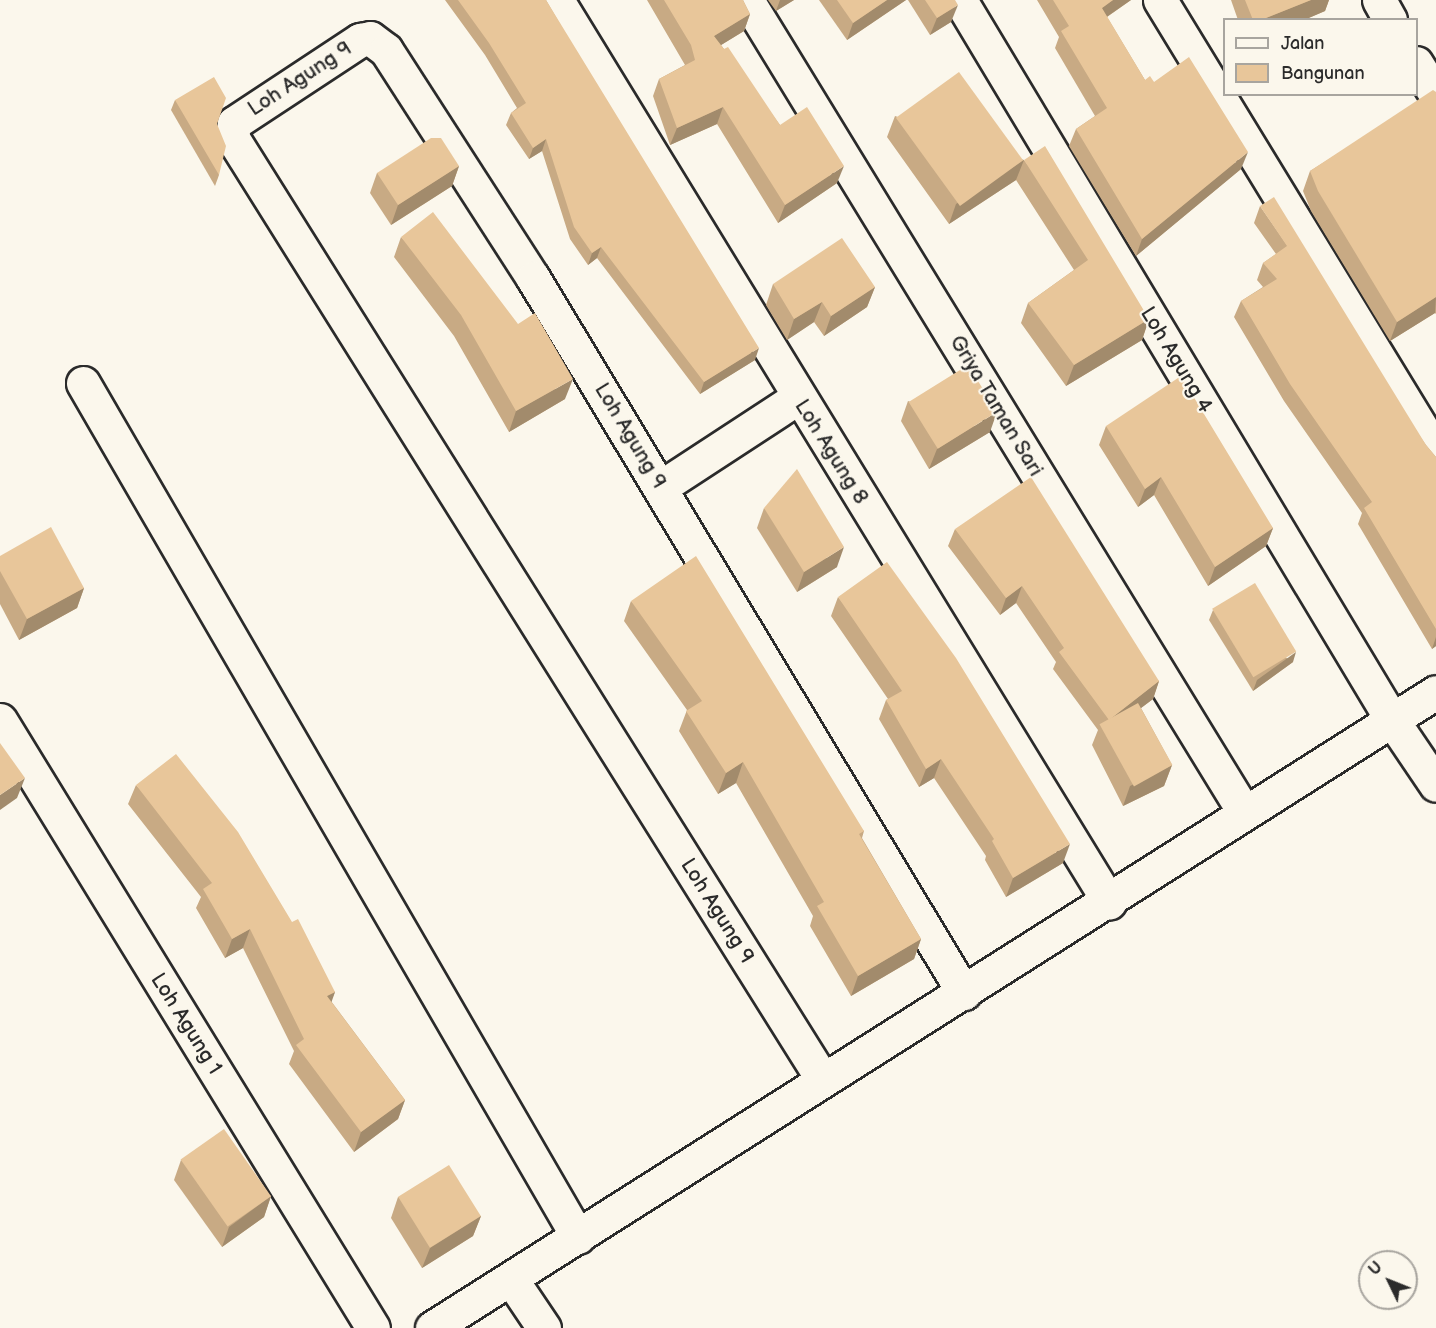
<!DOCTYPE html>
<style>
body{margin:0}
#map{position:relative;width:1436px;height:1328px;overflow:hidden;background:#fbf7ec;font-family:"Balsamiq Sans",sans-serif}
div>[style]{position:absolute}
.roads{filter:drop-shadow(2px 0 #2b2b2b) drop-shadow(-2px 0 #2b2b2b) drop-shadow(0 2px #2b2b2b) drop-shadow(0 -2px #2b2b2b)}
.minor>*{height:33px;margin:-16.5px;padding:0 16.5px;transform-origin:16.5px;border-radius:16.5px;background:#fbf7ec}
.wall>*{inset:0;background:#c8aa84}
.shaded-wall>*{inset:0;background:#a28b6c}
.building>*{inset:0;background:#e8c69a;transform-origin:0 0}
span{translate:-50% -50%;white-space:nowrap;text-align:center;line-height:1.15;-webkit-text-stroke:4.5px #fbf7ec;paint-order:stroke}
.street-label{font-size:21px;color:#2b2b2b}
.legend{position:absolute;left:1223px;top:18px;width:195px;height:78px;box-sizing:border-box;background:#fbf7ec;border:2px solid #a8a59f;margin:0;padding:8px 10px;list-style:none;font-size:18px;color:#2b2b2b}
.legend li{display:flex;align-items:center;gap:12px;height:30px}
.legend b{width:30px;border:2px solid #a8a59f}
.north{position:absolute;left:1358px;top:1250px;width:60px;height:60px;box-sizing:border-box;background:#fbf7ec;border:2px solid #a8a59f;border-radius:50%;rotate:313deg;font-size:16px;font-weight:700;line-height:24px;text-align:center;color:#2b2b2b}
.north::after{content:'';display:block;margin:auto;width:21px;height:27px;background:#2b2b2b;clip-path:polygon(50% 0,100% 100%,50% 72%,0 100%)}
</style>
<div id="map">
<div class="roads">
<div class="minor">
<div style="left:557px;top:0;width:1058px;rotate:58.53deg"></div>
<div style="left:747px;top:0;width:952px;rotate:58.53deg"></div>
<div style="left:960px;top:0;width:840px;rotate:59.04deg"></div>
<div style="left:1392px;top:720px;width:78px;rotate:55.9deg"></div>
<div style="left:1160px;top:0;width:530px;rotate:58.59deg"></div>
<div style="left:1379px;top:0;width:23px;rotate:61deg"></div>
<div style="left:1416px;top:63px;width:38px;rotate:58deg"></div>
<div style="left:83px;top:383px;width:987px;rotate:59.9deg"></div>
<div style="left:661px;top:487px;width:163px;rotate:-33.2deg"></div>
<div style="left:0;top:720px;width:713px;rotate:58.47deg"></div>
<div style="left:823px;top:1080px;width:1113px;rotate:-122.08deg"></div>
<div style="left:232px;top:137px;width:14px;rotate:-82deg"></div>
<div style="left:234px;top:123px;width:151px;rotate:-33.4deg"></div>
<div style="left:360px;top:40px;width:10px;rotate:-11deg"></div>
<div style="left:370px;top:38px;width:20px;rotate:37deg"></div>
<div style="left:386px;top:50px;width:271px;rotate:57.2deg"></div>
<div style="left:533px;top:278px;width:835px;rotate:58.92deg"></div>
<div style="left:511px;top:1279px;width:59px;rotate:56deg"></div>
<div style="left:432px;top:1328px;width:1188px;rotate:-32.35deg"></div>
</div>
</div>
<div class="wall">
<div style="clip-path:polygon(445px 0,546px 0,755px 360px,700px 394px,597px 258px,588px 265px,570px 239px,542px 151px,529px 159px,506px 125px,511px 113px,517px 108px,485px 55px)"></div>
<div style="clip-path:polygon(647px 0,743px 0,750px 14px,744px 31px,721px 45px,780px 125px,837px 183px,778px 223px,717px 124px,670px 145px,653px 96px,659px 79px,685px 65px)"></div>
<div style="clip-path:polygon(768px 0,794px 0,776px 11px)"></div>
<div style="clip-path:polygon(819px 0,906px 0,847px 40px)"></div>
<div style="clip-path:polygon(908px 0,955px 0,951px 22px,930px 35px)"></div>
<div style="clip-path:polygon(1037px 0,1131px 0,1107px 17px,1145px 80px,1154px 82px,1241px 169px,1136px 256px,1069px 146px,1076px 129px,1095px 116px,1055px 48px,1059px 37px)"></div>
<div style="clip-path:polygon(1231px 0,1329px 0,1325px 11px,1304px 20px,1238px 20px)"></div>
<div style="clip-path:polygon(1436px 92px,1436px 314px,1435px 313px,1390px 341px,1311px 211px,1303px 191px,1310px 171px)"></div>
<div style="clip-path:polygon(175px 100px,217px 124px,219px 175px,215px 186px,171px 110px)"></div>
<div style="clip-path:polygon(895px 116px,1024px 160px,1149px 319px,1142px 340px,1066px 386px,1021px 323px,1028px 303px,1074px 270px,1016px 180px,949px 224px,887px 137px)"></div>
<div style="clip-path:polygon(459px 166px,452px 186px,391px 225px,370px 193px,377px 173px)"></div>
<div style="clip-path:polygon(1260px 206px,1426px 445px,1436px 457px,1436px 646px,1432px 649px,1358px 524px,1362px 513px,1284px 401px,1234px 317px,1241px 301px,1263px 287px,1257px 280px,1263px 263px,1276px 254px,1254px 223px)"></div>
<div style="clip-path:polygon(401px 237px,565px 399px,509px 432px,454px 336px,394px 257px)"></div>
<div style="clip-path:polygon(773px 284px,875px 287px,867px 307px,824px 336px,814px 322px,787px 340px,766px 305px)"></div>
<div style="clip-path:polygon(908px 401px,990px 432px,929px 469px,901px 421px)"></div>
<div style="clip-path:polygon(1106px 426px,1273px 528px,1266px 546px,1208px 586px,1154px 495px,1138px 507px,1099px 445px)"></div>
<div style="clip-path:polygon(764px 508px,837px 567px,797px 592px,757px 528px)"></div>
<div style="clip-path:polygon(955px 529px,1159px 681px,1153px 699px,1141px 708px,1172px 765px,1164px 786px,1123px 806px,1092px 745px,1098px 730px,1053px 669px,1056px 662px,1016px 603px,1000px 615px,948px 546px)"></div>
<div style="clip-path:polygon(0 556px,84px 588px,77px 608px,19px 640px,0 604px)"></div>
<div style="clip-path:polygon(838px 597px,1063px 863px,1006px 897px,985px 860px,986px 856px,934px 778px,919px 787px,879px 719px,886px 700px,888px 699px,831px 616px)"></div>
<div style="clip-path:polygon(631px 601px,864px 831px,862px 838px,921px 939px,914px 959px,851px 996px,810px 926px,813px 916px,736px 783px,718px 794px,679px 731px,687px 710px,624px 621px)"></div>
<div style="clip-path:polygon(1213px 610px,1293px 662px,1253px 691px,1209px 620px)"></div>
<div style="clip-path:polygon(136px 785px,335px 992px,331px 1001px,405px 1100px,398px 1119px,354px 1152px,289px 1064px,294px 1051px,243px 948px,225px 958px,196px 908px,201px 897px,128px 804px)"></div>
<div style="clip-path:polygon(181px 1160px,271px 1196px,264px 1217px,222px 1247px,174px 1180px)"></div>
<div style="clip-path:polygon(398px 1197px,481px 1216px,473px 1236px,422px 1268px,391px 1218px)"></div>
</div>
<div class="shaded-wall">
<div style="clip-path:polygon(780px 0,794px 0,776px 11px)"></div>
<div style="clip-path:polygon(887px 0,906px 0,847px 40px,853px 23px)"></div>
<div style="clip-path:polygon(1113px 0,1131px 0,1095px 25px,1102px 8px)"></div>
<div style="clip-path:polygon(1311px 0,1329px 0,1325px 11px,1304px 20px,1261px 20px)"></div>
<div style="clip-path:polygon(958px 5px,951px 22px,930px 35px,937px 18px)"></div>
<div style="clip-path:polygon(750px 14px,744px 31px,708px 53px,714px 36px)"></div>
<div style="clip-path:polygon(723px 107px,717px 124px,670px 145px,677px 128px)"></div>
<div style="clip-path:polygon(546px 139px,542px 151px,529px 159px,533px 148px)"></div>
<div style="clip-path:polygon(1248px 152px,1241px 169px,1136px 256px,1142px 239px)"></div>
<div style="clip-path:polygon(1024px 160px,1016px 180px,949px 224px,956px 204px)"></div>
<div style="clip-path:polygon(459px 166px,452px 186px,391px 225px,398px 205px)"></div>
<div style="clip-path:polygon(844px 166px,837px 183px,778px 223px,785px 205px)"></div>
<div style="clip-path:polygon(601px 247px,597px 258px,588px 265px,592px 253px)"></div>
<div style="clip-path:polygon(875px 287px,867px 307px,824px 336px,831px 316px)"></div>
<div style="clip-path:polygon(1436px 297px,1435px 313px,1390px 341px,1397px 322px)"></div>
<div style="clip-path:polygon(822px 302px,814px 322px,787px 340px,794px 319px)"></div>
<div style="clip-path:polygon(1149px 319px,1142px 340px,1066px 386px,1074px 365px)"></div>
<div style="clip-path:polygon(759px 348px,755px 360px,700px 394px,704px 382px)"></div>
<div style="clip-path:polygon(573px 379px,565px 399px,509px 432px,516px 411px)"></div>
<div style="clip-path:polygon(997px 412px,990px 432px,929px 469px,937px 449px)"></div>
<div style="clip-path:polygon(1161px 477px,1154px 495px,1138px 507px,1145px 489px)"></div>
<div style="clip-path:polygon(1273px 528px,1266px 546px,1208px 586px,1215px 567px)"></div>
<div style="clip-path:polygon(844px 547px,837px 567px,797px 592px,804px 572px)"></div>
<div style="clip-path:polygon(1022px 586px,1016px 603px,1000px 615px,1006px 598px)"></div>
<div style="clip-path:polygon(84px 588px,77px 608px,19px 640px,27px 619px)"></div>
<div style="clip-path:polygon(1436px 637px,1436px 646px,1432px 649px)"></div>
<div style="clip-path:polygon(1296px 652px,1293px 662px,1253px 691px,1257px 680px)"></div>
<div style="clip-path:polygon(1159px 681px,1153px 699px,1105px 735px,1109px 720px)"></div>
<div style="clip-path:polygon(941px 759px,934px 778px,919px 787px,926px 769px)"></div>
<div style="clip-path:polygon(743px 762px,736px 783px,718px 794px,726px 773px)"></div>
<div style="clip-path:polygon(1172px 765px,1164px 786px,1123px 806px,1130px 786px)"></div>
<div style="clip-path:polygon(25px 778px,17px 798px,0 810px,0 795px)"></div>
<div style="clip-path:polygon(1070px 844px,1063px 863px,1006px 897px,1013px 878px)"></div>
<div style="clip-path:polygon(250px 929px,243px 948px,225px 958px,232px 939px)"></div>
<div style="clip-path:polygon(921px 939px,914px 959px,851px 996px,858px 976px)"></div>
<div style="clip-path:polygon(335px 992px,328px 1012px,327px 996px)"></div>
<div style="clip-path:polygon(405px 1100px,398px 1119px,354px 1152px,361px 1132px)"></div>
<div style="clip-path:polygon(271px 1196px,264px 1217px,222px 1247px,229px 1227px)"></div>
<div style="clip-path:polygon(481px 1216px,473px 1236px,422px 1268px,430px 1248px)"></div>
</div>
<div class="building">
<div style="clip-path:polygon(458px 0,546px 0,759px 348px,704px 382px,601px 247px,592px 253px,574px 227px,546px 139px,533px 148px,511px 113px,526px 103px,489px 43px)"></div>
<div style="clip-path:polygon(664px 0,743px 0,750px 14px,714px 36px,724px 49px,728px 47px,780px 125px,807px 107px,844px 166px,785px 205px,723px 107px,677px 128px,659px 79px,695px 60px,691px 45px)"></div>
<div style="clip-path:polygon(837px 0,887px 0,853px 23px)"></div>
<div style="clip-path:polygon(925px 0,955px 0,958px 5px,937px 18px)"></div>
<div style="clip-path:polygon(1053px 0,1113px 0,1102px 8px,1145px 80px,1150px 76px,1154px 82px,1189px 57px,1248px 152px,1142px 239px,1076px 129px,1107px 108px,1061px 31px,1069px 26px)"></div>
<div style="clip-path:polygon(1245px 0,1311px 0,1261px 20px,1253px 20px)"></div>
<div style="left:959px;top:72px;width:109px;height:78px;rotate:54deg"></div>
<div style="clip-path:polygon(214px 77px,226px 98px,217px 124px,226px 146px,219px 175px,175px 100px)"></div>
<div style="clip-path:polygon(1433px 90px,1436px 92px,1436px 297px,1397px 322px,1318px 191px,1310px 171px)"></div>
<div style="clip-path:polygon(431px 138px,441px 138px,459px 166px,398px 205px,377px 173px)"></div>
<div style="clip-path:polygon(1045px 146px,1149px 319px,1074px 365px,1028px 303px,1088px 260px,1024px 160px)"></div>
<div style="clip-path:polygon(1274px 197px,1426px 445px,1436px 457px,1436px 629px,1364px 508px,1372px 502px,1290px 384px,1241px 301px,1277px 279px,1263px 263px,1287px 246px,1260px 206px)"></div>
<div style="clip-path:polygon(433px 212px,518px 324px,535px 313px,573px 379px,516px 411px,461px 315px,401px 237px)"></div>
<div style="clip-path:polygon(842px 238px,875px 287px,831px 316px,822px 302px,794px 319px,773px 284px)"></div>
<div style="left:968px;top:365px;width:55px;height:70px;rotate:58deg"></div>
<div style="clip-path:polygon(1181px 376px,1273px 528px,1215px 567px,1161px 477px,1145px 489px,1106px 426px)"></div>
<div style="clip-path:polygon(797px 469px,844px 547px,804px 572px,764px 508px)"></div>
<div style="clip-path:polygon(1031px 477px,1159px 681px,1109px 720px,1059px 652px,1064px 648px,1022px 586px,1006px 598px,955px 529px)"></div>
<div style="clip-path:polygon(51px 527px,84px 588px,27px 619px,0 571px,0 556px)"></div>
<div style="clip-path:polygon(696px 556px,864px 831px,859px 834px,921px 939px,858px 976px,817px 906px,824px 902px,743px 762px,726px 773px,686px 711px,702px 701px,631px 601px)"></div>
<div style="clip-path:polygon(887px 562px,956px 658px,1070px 844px,1013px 878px,992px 841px,994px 839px,941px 759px,926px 769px,886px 700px,902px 691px,838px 597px)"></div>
<div style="left:1255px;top:583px;width:80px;height:50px;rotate:59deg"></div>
<div style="left:1138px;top:703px;width:71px;height:44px;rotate:61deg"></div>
<div style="clip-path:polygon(0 743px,25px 778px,0 795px)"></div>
<div style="clip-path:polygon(176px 754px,238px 832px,292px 922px,298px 919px,335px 992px,327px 996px,405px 1100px,361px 1132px,296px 1045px,304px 1039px,250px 929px,232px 939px,203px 889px,212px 883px,136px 785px)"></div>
<div style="left:224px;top:1129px;width:82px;height:53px;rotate:55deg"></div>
<div style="left:449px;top:1165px;width:60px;height:60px;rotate:58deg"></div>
</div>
<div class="street-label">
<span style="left:300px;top:79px;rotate:-33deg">Loh Agung 9</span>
<span style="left:1176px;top:360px;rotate:59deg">Loh Agung 4</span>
<span style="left:996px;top:406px;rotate:59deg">Griya Taman Sari</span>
<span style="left:630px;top:436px;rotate:59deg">Loh Agung 9</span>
<span style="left:831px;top:452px;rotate:58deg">Loh Agung 8</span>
<span style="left:717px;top:911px;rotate:58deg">Loh Agung 9</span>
<span style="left:186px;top:1024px;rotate:58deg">Loh Agung 1</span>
</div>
<ul class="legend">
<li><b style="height:8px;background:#fbf7ec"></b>Jalan</li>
<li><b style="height:16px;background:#e8c69a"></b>Bangunan</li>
</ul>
<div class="north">U</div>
</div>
